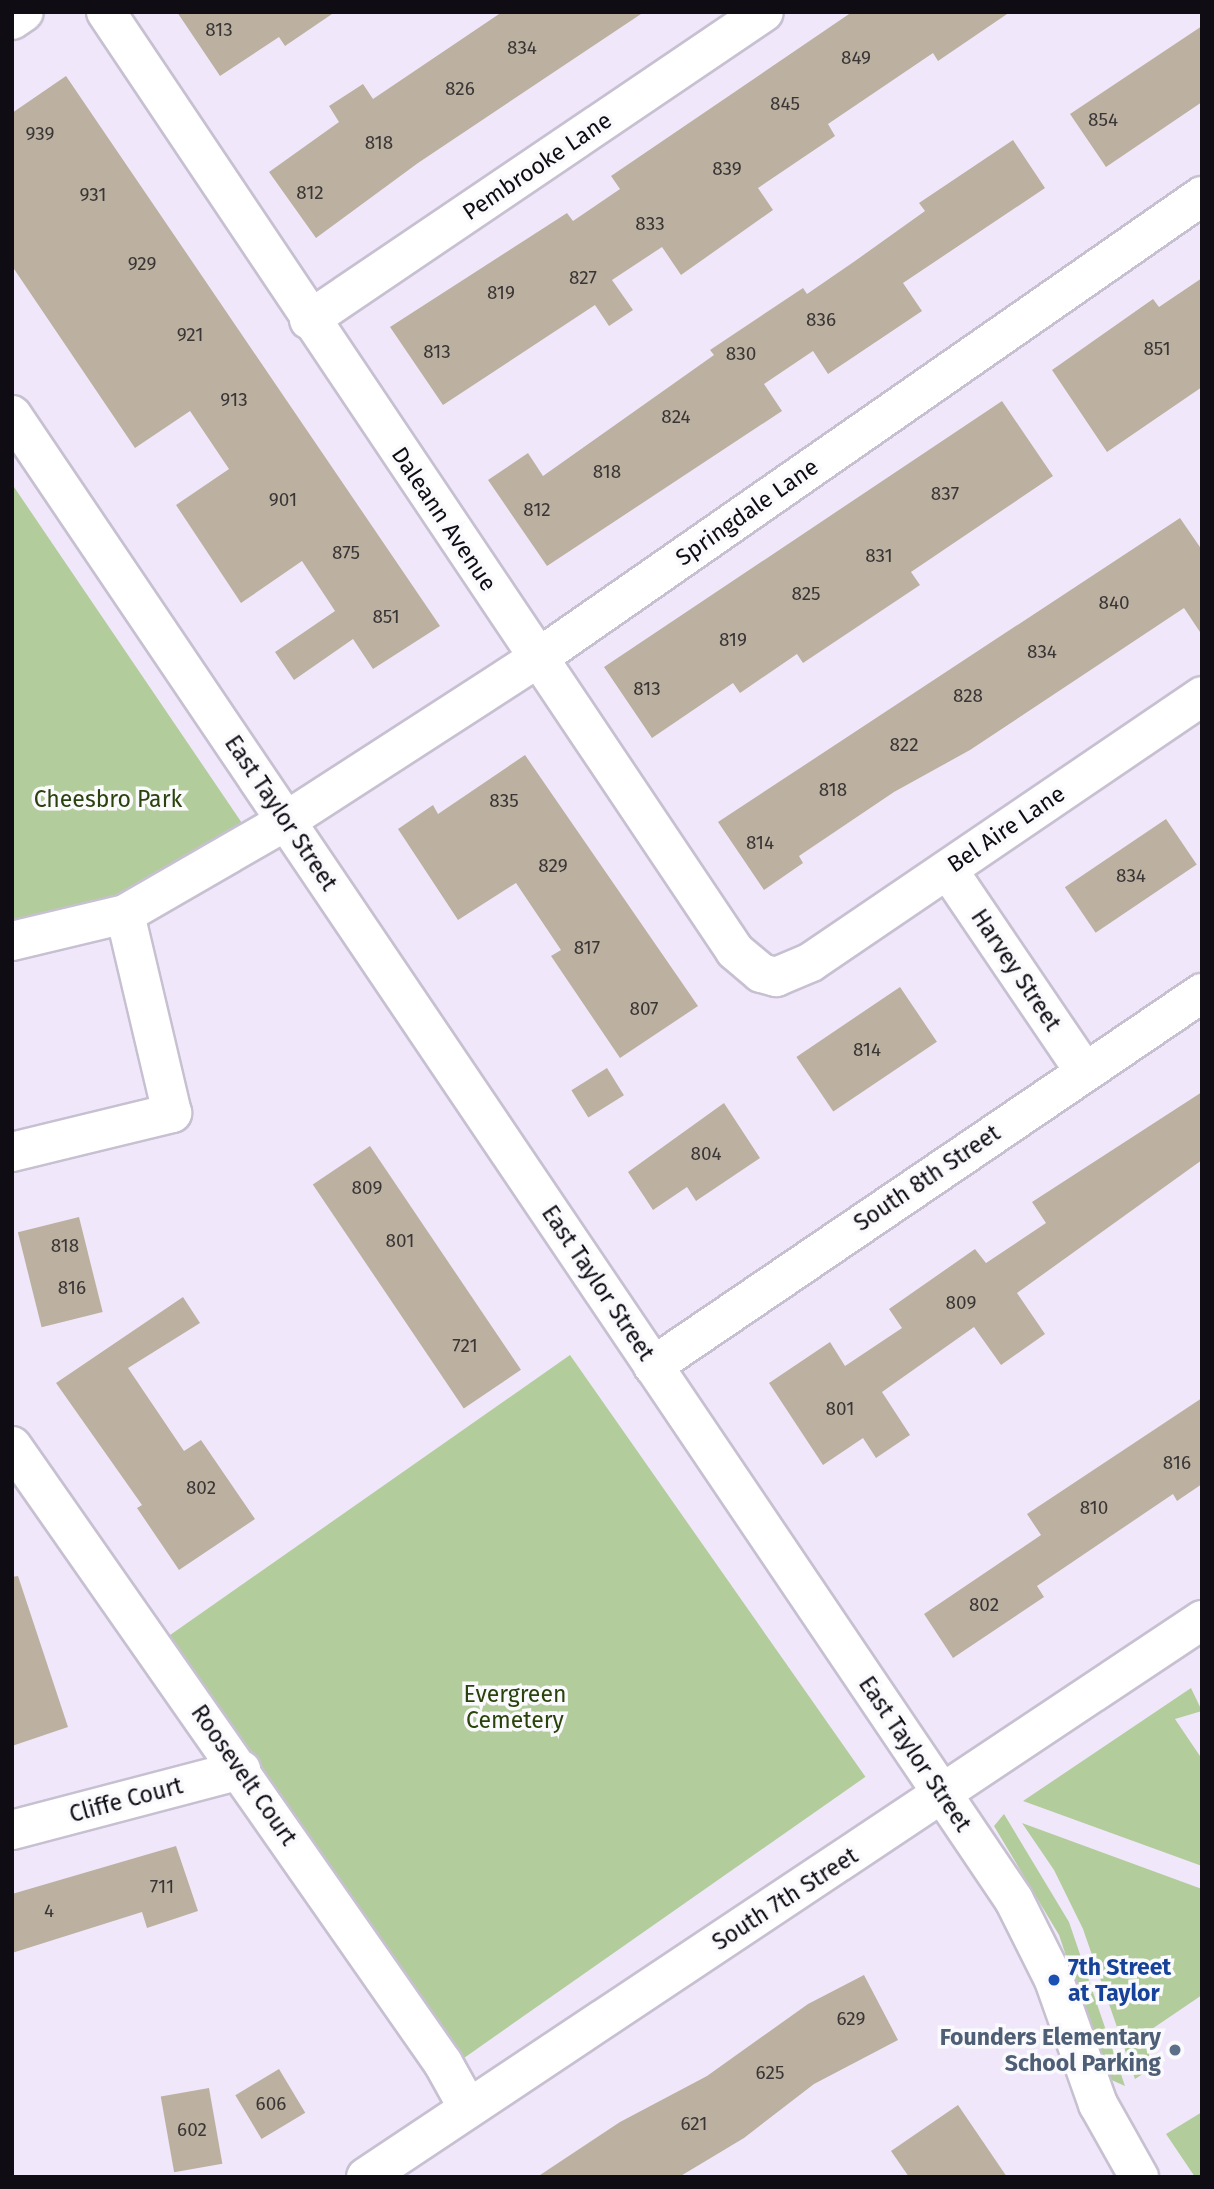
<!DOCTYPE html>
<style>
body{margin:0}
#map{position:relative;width:1214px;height:2189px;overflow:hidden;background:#f0e8fa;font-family:"Fira Sans",sans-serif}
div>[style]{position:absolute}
.green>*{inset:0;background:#b2cd9b;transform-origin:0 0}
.building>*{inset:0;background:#bcb1a1;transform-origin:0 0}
.roads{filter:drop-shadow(2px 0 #c7c0d1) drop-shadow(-2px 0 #c7c0d1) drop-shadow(0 2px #c7c0d1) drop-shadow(0 -2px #c7c0d1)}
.minor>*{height:38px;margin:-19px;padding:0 19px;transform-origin:19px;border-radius:19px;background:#fff}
.dots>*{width:19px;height:19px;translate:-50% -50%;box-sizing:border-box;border:4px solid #faf9fc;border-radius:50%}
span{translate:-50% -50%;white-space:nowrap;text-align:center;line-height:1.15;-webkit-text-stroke:7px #faf9fc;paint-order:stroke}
.number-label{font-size:19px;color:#3a3636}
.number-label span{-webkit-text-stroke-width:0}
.street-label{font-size:23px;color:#0f0d13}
.park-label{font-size:23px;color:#2a420b}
.transit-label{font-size:23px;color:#164399;font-weight:700}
.left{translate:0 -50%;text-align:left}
.service-label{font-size:23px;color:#4e5e75;font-weight:700}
.right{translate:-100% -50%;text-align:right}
.frame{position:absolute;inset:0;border:14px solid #0f0d13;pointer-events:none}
</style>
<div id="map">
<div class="green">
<div style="clip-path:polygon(12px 484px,244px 826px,103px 918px,12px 930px)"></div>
<div style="left:570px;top:1355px;width:515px;height:493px;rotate:55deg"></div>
<div style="clip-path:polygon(1191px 1688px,1202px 1711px,1175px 1719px,1202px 1759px,1202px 1866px,1023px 1801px)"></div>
<div style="clip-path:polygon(1004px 1814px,1069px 1922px,1125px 2086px,1107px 2078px,1059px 1935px,994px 1826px)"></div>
<div style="clip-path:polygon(1022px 1823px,1202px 1889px,1202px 1995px,1149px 2031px,1149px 2070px,1135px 2079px,1083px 1929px,1054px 1870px)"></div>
<div style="clip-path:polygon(1202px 2112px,1202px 2177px,1195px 2177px,1166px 2134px)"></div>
</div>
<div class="building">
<div style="clip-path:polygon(177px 12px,335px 12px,285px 46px,279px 37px,220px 76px)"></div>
<div style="clip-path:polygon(502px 12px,644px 12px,418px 163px,316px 238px,269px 172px,339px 122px,329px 106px,363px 84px,373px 99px)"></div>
<div style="clip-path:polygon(852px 12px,1010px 12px,938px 61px,933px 53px,828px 124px,835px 136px,758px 188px,773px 210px,681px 275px,662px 247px,612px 280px,633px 310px,609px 326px,595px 305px,443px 405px,390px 327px,567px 213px,573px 221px,620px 189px,611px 176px)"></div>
<div style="clip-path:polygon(1202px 26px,1202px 102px,1106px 167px,1070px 114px)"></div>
<div style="clip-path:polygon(66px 76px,440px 626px,373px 669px,353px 639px,294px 680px,275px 652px,335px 611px,302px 561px,241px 603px,176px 505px,229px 469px,190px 411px,135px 448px,12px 266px,12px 113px)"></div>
<div style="clip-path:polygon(1013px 140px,1045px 188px,903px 283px,922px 311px,828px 374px,813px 351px,764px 384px,782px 411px,547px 566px,488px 480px,528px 453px,543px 476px,714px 355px,710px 350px,803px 288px,807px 294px,855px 261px,925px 211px,919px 203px)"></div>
<div style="clip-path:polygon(1202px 278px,1202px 387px,1107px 452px,1052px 370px,1153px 299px,1159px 307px)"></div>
<div style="clip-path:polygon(1002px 401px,1053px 476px,911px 572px,920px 585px,803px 663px,797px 654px,740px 693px,733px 683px,652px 738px,604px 667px)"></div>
<div style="clip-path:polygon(1180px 518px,1202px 550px,1202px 635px,1184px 608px,970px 750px,894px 792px,799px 856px,803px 863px,764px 890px,718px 822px)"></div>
<div style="clip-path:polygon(525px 755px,698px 1006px,620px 1058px,551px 956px,561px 950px,516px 883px,458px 920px,398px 829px,433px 805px,438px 814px)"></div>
<div style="left:1166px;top:819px;width:55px;height:122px;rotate:56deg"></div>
<div style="left:900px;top:987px;width:66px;height:125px;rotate:56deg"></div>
<div style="left:607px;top:1068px;width:32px;height:42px;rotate:58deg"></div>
<div style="clip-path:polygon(1202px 1092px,1202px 1160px,1017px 1293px,1045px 1334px,1001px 1365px,974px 1327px,882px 1392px,910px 1435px,876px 1458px,863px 1438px,823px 1465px,769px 1383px,830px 1342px,845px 1366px,902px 1328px,889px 1309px,975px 1249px,986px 1263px,1046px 1223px,1032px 1202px)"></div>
<div style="clip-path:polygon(724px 1103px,760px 1158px,696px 1201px,687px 1187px,653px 1210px,628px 1172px)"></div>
<div style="left:370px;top:1146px;width:270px;height:69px;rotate:56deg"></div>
<div style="left:79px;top:1217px;width:98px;height:63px;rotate:76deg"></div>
<div style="clip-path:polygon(183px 1297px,200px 1323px,128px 1368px,184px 1451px,201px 1440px,255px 1519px,179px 1570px,137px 1508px,142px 1505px,56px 1383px)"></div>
<div style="clip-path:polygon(1202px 1398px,1202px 1484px,1177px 1501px,1173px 1494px,1037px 1586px,1044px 1597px,953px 1658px,924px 1614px,1041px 1535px,1027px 1514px)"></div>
<div style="clip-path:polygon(18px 1576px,68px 1727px,12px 1746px,12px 1577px)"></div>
<div style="clip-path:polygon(176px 1846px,198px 1911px,147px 1928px,142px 1912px,12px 1953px,12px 1894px)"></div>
<div style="clip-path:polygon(864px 1975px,898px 2040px,814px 2084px,744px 2138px,679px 2177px,537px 2177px,620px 2122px,707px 2076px,808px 2004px)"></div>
<div style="left:279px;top:2069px;width:51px;height:51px;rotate:59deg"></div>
<div style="left:209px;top:2088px;width:77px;height:49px;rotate:80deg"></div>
<div style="clip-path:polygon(958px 2105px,1007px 2177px,909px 2177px,891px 2151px)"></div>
</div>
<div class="roads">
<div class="minor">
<div style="left:106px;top:12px;width:1130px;rotate:56.18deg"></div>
<div style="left:735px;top:951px;width:34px;rotate:40deg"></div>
<div style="left:761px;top:973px;width:16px;rotate:15deg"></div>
<div style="left:776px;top:977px;width:38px;rotate:-23deg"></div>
<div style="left:811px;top:962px;width:473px;rotate:-34.2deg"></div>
<div style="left:12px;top:20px;width:14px;rotate:-34deg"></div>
<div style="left:309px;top:320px;width:549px;rotate:-34.09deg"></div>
<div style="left:12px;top:415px;width:1791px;rotate:55.99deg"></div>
<div style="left:1014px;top:1900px;width:89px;rotate:63.4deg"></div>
<div style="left:1054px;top:1980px;width:132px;rotate:70.5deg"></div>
<div style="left:1098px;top:2104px;width:84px;rotate:60.7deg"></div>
<div style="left:948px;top:870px;width:243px;rotate:55.9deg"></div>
<div style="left:12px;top:941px;width:116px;rotate:-13.4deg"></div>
<div style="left:125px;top:914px;width:186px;rotate:-30deg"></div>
<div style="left:286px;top:821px;width:300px;rotate:-32.9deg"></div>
<div style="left:538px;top:658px;width:809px;rotate:-34.83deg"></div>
<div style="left:12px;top:1152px;width:165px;rotate:-13.7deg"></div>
<div style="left:172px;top:1113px;width:204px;rotate:-103.3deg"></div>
<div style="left:653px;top:1366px;width:664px;rotate:-34.19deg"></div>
<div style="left:12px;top:1446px;width:753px;rotate:55.06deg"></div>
<div style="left:443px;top:2063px;width:51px;rotate:60.9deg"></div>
<div style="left:12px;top:1830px;width:237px;rotate:-14.7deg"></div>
<div style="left:366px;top:2177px;width:1005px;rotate:-33.67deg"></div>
</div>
</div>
<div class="dots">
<div style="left:1054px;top:1980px;background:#1a4fb4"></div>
<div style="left:1175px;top:2050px;background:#5c6f8a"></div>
</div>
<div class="number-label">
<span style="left:219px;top:30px">813</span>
<span style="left:522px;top:48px">834</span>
<span style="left:856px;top:58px">849</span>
<span style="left:460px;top:89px">826</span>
<span style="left:785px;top:104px">845</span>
<span style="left:1103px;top:120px">854</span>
<span style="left:40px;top:134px">939</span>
<span style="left:379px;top:143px">818</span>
<span style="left:727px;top:169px">839</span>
<span style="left:310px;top:193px">812</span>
<span style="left:93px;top:195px">931</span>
<span style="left:650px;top:224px">833</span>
<span style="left:142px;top:264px">929</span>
<span style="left:583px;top:278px">827</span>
<span style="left:501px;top:293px">819</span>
<span style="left:821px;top:320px">836</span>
<span style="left:190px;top:335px">921</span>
<span style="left:1157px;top:349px">851</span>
<span style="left:437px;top:352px">813</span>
<span style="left:741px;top:354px">830</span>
<span style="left:234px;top:400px">913</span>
<span style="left:676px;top:417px">824</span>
<span style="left:607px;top:472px">818</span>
<span style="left:945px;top:494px">837</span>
<span style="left:283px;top:500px">901</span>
<span style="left:537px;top:510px">812</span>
<span style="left:346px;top:553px">875</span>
<span style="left:879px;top:556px">831</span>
<span style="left:806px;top:594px">825</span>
<span style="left:1114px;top:603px">840</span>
<span style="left:386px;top:617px">851</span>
<span style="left:733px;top:640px">819</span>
<span style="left:1042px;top:652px">834</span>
<span style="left:647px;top:689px">813</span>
<span style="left:968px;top:696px">828</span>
<span style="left:904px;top:745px">822</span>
<span style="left:833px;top:790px">818</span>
<span style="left:504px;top:801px">835</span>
<span style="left:760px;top:843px">814</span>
<span style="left:553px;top:866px">829</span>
<span style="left:1131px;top:876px">834</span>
<span style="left:587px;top:948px">817</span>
<span style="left:644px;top:1009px">807</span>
<span style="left:867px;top:1050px">814</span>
<span style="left:706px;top:1154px">804</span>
<span style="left:367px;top:1188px">809</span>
<span style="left:400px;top:1241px">801</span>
<span style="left:65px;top:1246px">818</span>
<span style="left:72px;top:1288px">816</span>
<span style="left:961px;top:1303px">809</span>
<span style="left:465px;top:1346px">721</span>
<span style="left:840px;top:1409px">801</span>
<span style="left:1177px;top:1463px">816</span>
<span style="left:201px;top:1488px">802</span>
<span style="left:1094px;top:1508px">810</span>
<span style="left:984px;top:1605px">802</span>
<span style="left:162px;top:1887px">711</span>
<span style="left:49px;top:1911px">4</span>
<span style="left:851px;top:2019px">629</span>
<span style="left:770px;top:2073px">625</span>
<span style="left:271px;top:2104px">606</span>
<span style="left:694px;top:2124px">621</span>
<span style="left:192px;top:2130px">602</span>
</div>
<div class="street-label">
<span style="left:537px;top:166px;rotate:-34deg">Pembrooke Lane</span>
<span style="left:747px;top:512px;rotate:-35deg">Springdale Lane</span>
<span style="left:444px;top:519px;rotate:56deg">Daleann Avenue</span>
<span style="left:281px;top:813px;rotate:56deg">East Taylor Street</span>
<span style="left:1006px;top:829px;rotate:-34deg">Bel Aire Lane</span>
<span style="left:1016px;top:970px;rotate:56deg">Harvey Street</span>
<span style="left:927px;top:1178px;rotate:-34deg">South 8th Street</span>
<span style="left:598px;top:1283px;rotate:56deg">East Taylor Street</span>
<span style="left:915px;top:1754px;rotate:56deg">East Taylor Street</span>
<span style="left:244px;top:1775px;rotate:55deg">Roosevelt Court</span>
<span style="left:126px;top:1800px;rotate:-15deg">Cliffe Court</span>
<span style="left:785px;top:1899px;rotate:-33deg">South 7th Street</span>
</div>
<div class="park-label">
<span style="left:108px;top:799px">Cheesbro Park</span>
<span style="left:515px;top:1707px">Evergreen<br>Cemetery</span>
</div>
<div class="transit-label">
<span class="left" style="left:1068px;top:1980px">7th Street<br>at Taylor</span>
</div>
<div class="service-label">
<span class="right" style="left:1161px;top:2050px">Founders Elementary<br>School Parking</span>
</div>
<div class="frame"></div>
</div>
